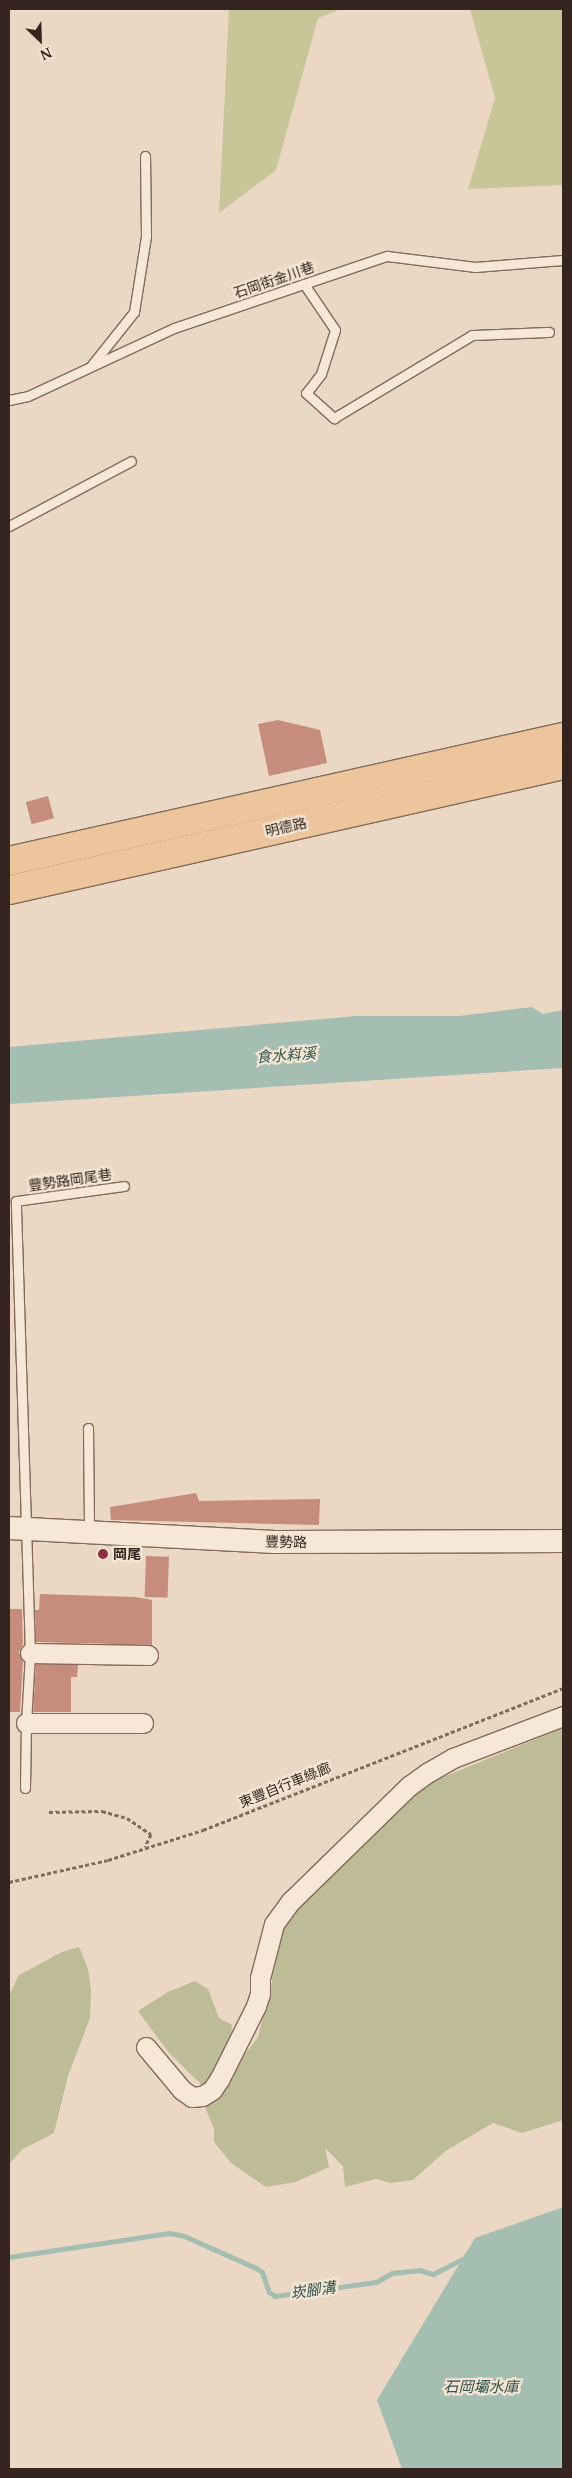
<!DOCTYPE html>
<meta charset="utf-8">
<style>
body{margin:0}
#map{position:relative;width:572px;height:2478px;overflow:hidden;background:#ebd8c4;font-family:"Noto Serif","Noto Sans TC",serif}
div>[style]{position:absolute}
.green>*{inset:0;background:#c8c598}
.cemetery>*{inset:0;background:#bebb97}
.water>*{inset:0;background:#a5beb2}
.stream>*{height:5px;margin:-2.5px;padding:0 2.5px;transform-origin:2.5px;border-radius:2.5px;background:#a5beb2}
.building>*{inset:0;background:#c78d7c;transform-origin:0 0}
.path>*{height:3px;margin-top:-1.5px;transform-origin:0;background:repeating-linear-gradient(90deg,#846a5b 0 4px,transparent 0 6.5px)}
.roads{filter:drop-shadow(1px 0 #846a5b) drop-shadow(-1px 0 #846a5b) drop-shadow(0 1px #846a5b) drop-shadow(0 -1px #846a5b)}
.service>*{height:9px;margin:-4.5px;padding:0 4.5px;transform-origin:4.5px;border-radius:4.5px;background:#f6e7d6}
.minor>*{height:19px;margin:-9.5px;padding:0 9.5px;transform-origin:9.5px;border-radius:9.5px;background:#f6e7d6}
.tertiary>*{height:22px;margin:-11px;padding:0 11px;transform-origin:11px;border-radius:11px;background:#f6e7d6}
.primary>*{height:28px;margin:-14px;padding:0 14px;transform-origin:14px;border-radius:14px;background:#ecc59d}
.dots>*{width:14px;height:14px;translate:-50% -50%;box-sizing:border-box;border:2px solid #f3e4d3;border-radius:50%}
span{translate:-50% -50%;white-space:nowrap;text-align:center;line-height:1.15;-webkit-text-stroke:4.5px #f3e4d3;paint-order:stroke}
.street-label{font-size:14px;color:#35251e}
.poi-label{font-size:14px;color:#35251e;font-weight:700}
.left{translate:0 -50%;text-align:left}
.water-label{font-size:15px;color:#2f544b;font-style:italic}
.frame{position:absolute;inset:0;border:10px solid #35251e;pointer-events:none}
.north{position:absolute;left:15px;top:15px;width:50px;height:50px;-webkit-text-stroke:4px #f3e4d3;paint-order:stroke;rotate:156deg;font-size:14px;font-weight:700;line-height:20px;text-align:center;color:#35251e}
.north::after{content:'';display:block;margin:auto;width:18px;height:22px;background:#35251e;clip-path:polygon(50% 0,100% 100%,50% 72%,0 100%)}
</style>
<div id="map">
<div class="green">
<div style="clip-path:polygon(229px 9px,341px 9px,318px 18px,276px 170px,219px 213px)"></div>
<div style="clip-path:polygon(470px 9px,563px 9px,563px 185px,468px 189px,495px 98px)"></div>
</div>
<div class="cemetery">
<div style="clip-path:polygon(563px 1728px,563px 2120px,522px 2133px,493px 2123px,447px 2150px,413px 2180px,390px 2183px,376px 2179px,345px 2187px,343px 2166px,325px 2148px,329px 2167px,296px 2182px,266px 2187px,231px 2163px,214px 2142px,214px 2129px,205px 2107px,258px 2037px,272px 1983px,272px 1952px,280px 1928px,293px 1906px,360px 1843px,431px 1782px)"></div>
<div style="clip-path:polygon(79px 1947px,88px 1969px,91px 1990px,90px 2018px,68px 2076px,54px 2133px,23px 2149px,9px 2164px,9px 1996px,19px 1975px,62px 1952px)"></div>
<div style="clip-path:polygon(195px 1981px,208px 1989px,219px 2018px,232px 2025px,229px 2062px,206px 2089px,169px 2053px,138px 2011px,168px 1992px)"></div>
</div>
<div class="water">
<div style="clip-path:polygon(532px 1007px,543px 1014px,563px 1010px,563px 1068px,9px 1104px,9px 1047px,356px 1016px,459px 1016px)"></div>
<div style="clip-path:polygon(563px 2207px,563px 2469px,402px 2469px,377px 2400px,475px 2238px)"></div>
</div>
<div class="stream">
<div style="left:9px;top:2257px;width:162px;rotate:-8.5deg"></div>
<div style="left:169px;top:2233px;width:15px;rotate:11deg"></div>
<div style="left:184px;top:2236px;width:79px;rotate:24deg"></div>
<div style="left:256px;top:2268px;width:7px;rotate:34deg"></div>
<div style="left:262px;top:2272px;width:21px;rotate:71deg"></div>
<div style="left:269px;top:2292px;width:7px;rotate:34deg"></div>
<div style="left:275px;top:2296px;width:102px;rotate:-7.9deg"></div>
<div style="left:376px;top:2282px;width:18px;rotate:-29deg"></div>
<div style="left:392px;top:2273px;width:27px;rotate:-6deg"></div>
<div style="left:419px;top:2270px;width:15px;rotate:16deg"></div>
<div style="left:433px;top:2274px;width:38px;rotate:-27deg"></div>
</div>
<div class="building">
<div style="clip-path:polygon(278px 720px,320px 730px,327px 763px,269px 776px,258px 724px)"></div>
<div style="left:48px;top:796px;width:23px;height:23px;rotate:75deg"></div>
<div style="clip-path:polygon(196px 1493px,199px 1501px,320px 1499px,319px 1525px,111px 1520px,110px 1507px)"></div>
<div style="left:146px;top:1556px;width:23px;height:41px;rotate:2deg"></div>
<div style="clip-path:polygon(40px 1594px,136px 1597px,152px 1600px,152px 1645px,36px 1642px,35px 1610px,39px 1610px)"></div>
<div style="clip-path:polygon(9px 1609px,22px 1609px,23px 1644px,19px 1652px,23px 1662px,20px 1712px,9px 1712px)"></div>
<div style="clip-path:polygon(36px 1664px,78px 1665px,77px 1677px,71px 1677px,71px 1712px,33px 1712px)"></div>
</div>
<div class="path">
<div style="left:49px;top:1812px;width:53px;rotate:-1.1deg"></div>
<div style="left:102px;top:1811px;width:26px;rotate:16deg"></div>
<div style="left:127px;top:1818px;width:29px;rotate:34deg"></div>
<div style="left:151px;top:1834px;width:14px;rotate:115deg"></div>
<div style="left:9px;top:1882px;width:101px;rotate:-12.5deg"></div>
<div style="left:108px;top:1860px;width:100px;rotate:-17.5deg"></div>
<div style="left:203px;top:1830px;width:387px;rotate:-21.5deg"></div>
</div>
<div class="roads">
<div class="service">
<div style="left:304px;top:284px;width:55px;rotate:56deg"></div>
<div style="left:335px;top:330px;width:46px;rotate:107.7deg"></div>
<div style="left:321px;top:374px;width:24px;rotate:128deg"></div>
<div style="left:306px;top:393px;width:38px;rotate:42deg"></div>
<div style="left:334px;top:418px;width:161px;rotate:-31deg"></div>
<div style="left:472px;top:335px;width:77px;rotate:-2.2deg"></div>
<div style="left:91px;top:366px;width:69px;rotate:-51.5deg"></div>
<div style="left:134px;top:312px;width:77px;rotate:-81deg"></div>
<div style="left:146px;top:236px;width:80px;rotate:-90.7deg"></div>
<div style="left:9px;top:400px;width:19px;rotate:-12deg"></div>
<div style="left:28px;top:396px;width:161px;rotate:-25deg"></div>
<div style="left:174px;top:328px;width:225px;rotate:-18.7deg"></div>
<div style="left:387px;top:256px;width:89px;rotate:7.1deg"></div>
<div style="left:475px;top:267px;width:88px;rotate:-4.5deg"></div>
<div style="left:9px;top:526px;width:138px;rotate:-28deg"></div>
<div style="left:88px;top:1428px;width:104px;rotate:89.4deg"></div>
<div style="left:25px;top:1788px;width:65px;rotate:-89.1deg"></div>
<div style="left:26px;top:1723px;width:70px;rotate:-86.7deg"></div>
<div style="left:30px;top:1653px;width:452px;rotate:-91.8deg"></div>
<div style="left:16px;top:1201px;width:109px;rotate:-7.9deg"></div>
</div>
<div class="minor">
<div style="left:30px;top:1653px;width:118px;rotate:1deg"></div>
<div style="left:26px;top:1723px;width:117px"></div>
<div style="left:146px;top:2047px;width:56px;rotate:50.1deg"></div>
<div style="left:182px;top:2090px;width:12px;rotate:35deg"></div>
<div style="left:192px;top:2097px;width:10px;rotate:-6deg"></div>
<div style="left:202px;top:2096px;width:12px;rotate:-31deg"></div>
<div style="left:212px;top:2090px;width:14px;rotate:-56deg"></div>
<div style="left:220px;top:2078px;width:80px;rotate:-63.4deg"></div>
<div style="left:256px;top:2006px;width:13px;rotate:-72deg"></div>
<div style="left:260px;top:1994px;width:16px;rotate:-90deg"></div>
<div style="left:260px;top:1978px;width:56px;rotate:-75.5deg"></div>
<div style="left:274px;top:1924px;width:29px;rotate:-54deg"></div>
<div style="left:291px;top:1901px;width:165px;rotate:-44.3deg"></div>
<div style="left:409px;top:1786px;width:22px;rotate:-36deg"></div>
<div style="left:427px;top:1773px;width:30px;rotate:-30deg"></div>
<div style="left:453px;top:1758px;width:118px;rotate:-20.9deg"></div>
</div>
<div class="tertiary">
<div style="left:9px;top:1528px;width:266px;rotate:3deg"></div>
<div style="left:275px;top:1542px;width:288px;rotate:-0.2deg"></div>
</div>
<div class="primary">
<div style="left:9px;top:861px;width:568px;rotate:-12.62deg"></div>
<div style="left:9px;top:890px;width:568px;rotate:-12.71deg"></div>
</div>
</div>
<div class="dots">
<div style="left:103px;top:1554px;background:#902f41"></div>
</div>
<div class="street-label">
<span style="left:274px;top:280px;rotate:-19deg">石岡街金川巷</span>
<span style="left:286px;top:827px;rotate:-13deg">明德路</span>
<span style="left:70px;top:1180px;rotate:-8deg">豐勢路岡尾巷</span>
<span style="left:286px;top:1542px;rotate:1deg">豐勢路</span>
<span style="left:285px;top:1785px;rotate:-22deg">東豐自行車綠廊</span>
</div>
<div class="poi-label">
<span class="left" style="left:113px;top:1554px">岡尾</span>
</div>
<div class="water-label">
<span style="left:286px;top:1055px;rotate:-4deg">食水嵙溪</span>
<span style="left:313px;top:2290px;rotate:-8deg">崁腳溝</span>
<span style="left:481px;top:2387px">石岡壩水庫</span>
</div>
<div class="frame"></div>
<div class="north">N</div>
</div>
